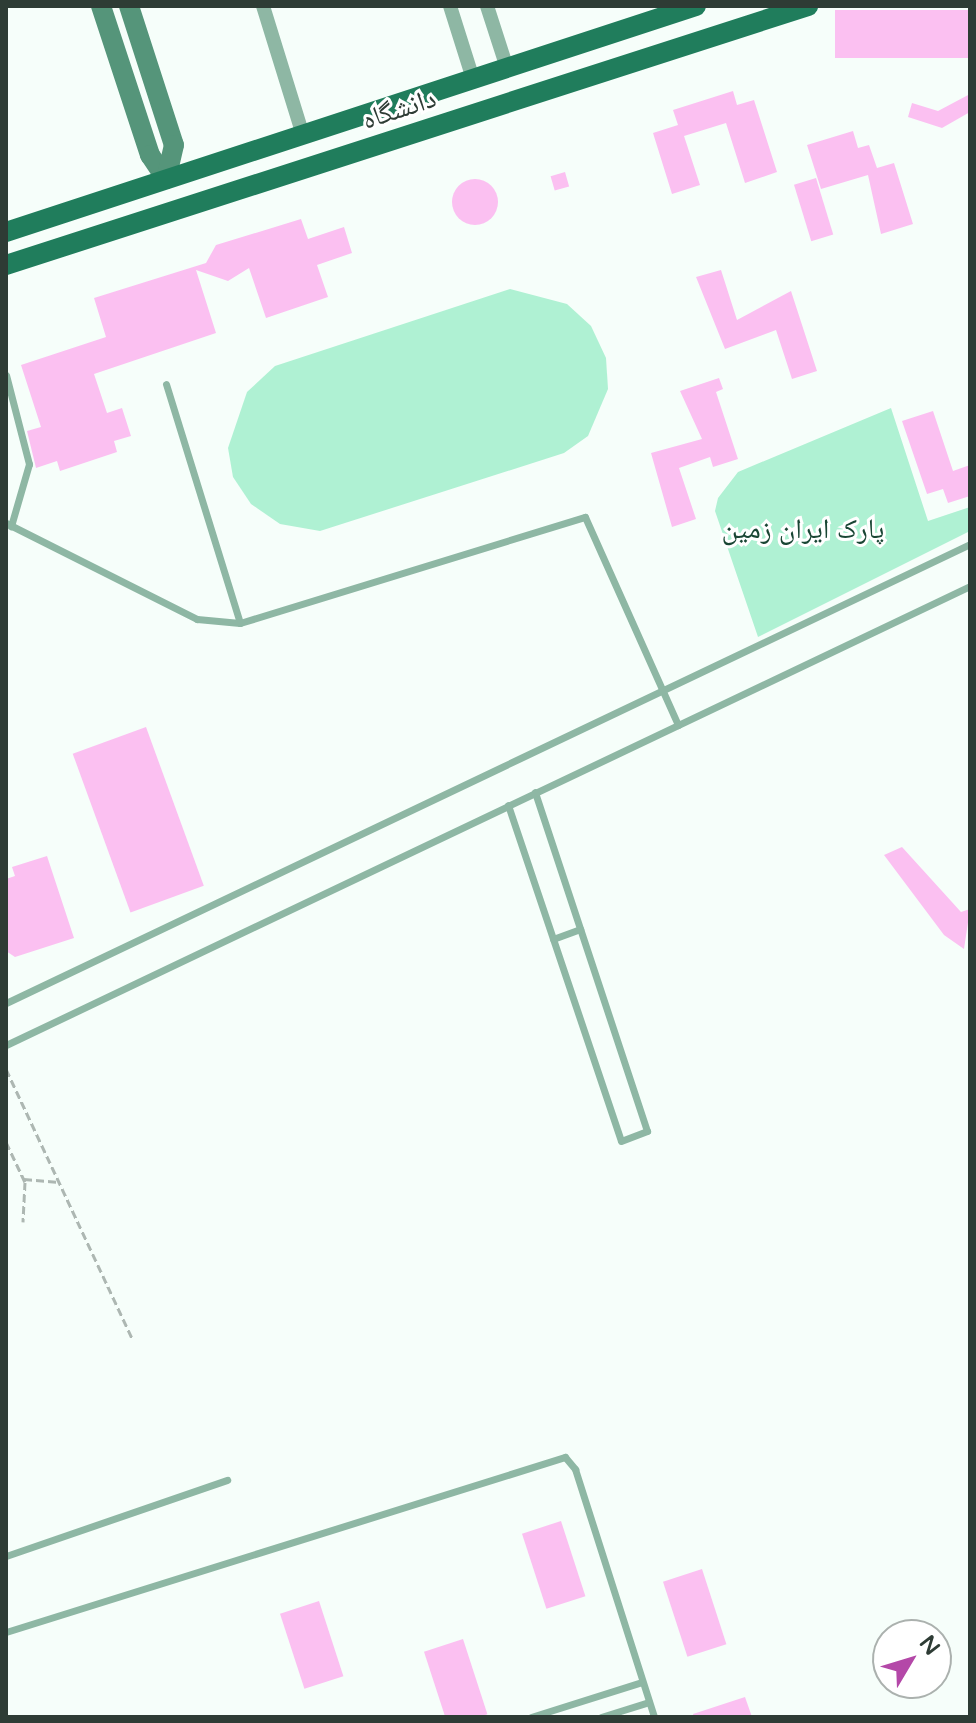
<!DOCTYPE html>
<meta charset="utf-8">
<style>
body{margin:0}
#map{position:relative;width:976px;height:1723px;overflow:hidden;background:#f6fefa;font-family:"Varela Round","Noto Naskh Arabic",sans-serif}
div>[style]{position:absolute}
.green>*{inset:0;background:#aff1d3}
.building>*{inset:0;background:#fbc0f1;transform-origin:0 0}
.round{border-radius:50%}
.path>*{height:3px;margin-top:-1.5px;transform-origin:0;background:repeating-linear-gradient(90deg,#adb7b2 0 8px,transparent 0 12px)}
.service>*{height:7px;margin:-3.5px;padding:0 3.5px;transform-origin:3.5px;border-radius:3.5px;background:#8eb7a4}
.minor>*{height:14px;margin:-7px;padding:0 7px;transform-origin:7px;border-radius:7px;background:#8eb7a4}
.secondary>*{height:20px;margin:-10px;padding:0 10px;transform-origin:10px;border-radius:10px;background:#55957a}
.primary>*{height:20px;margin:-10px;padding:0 10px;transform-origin:10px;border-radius:10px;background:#207d5c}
span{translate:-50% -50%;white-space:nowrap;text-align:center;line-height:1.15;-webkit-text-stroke:6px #fff;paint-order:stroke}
.street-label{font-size:28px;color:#2e3c35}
.park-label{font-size:28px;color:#194634}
.frame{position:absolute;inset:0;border:8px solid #2e3c35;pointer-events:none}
.north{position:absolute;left:872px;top:1619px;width:80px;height:80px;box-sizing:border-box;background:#fff;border:2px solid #abb1ae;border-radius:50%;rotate:52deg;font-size:22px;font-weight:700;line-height:32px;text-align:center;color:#2e3c35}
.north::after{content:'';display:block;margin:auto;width:28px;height:36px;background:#b448a8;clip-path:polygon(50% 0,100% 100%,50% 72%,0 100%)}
</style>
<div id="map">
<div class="green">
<div style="clip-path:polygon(510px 289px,567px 304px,591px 326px,606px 358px,608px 389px,588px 436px,564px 453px,320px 531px,280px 524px,251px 504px,233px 477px,228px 448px,247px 392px,275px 366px)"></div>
<div style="clip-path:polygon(891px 408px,928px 521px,970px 507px,970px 531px,758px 637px,715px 511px,718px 498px,738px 472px)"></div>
</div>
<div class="building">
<div style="left:970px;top:10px;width:48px;height:135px;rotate:90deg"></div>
<div style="clip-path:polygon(733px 91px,737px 105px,754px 100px,777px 172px,745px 183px,726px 123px,684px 136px,700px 185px,672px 194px,653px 133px,678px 125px,673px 110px)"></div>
<div style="clip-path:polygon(970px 94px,970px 112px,942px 128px,908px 117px,912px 103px,938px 111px)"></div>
<div style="clip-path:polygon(853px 131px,858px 148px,869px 145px,877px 168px,894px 163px,913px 224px,881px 234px,868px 175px,821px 189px,807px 145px)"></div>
<div style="left:565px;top:172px;width:15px;height:15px;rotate:74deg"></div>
<div style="left:816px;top:178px;width:59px;height:23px;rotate:73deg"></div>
<div class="round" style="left:452px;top:179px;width:46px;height:46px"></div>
<div style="clip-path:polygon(301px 219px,308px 239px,344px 227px,352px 253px,317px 265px,328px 297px,266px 318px,249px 268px,228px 281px,196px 270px,216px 333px,94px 374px,107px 413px,122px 408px,131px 436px,114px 441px,117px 452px,60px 471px,57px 461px,36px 468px,27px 431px,41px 427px,21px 365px,106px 337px,94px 298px,206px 263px,216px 245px)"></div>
<div style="clip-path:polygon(721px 270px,737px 320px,791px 291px,817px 371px,792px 379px,776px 330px,725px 349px,696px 277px)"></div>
<div style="clip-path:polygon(719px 378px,723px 389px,716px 392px,738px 459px,713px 467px,710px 457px,679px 468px,696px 519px,672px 527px,651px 453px,702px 439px,680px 391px)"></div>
<div style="clip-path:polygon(933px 411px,953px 471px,970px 465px,970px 496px,948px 503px,943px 489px,927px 494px,902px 421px)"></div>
<div style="left:146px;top:727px;width:169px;height:78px;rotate:70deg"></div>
<div style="clip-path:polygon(902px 847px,961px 912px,970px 909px,964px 949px,944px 935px,884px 855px)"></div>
<div style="clip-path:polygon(47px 856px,74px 938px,15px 957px,6px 951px,6px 879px,15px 876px,12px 867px)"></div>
<div style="left:561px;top:1521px;width:79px;height:41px;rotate:72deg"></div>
<div style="left:702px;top:1569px;width:79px;height:41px;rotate:72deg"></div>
<div style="left:319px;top:1601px;width:79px;height:41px;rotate:72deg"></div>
<div style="left:463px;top:1639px;width:79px;height:41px;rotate:72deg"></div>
<div style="clip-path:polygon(745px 1697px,752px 1717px,694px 1717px,693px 1714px)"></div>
</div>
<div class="path">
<div style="left:6px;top:1069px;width:299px;rotate:64.9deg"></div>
<div style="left:6px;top:1142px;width:44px;rotate:64.6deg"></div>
<div style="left:25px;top:1182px;width:40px;rotate:92.9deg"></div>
<div style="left:24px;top:1179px;width:35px;rotate:5deg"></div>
</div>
<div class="service">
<div style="left:6px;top:375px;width:92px;rotate:75.5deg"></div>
<div style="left:29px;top:464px;width:65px;rotate:106.2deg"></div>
<div style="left:166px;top:384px;width:250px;rotate:72.8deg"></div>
<div style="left:6px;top:523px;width:214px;rotate:26.7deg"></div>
<div style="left:197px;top:619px;width:43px;rotate:5.3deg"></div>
<div style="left:240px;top:623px;width:361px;rotate:-17.1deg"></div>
<div style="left:585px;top:517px;width:228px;rotate:65.9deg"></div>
<div style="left:508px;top:805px;width:354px;rotate:71.4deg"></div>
<div style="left:621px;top:1141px;width:28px;rotate:-21deg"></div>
<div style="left:647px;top:1131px;width:357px;rotate:-108.3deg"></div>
<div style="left:553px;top:939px;width:29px;rotate:-20deg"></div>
<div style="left:6px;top:1003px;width:1068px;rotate:-25.46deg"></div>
<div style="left:6px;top:1045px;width:1068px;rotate:-25.46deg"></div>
<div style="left:6px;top:1556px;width:234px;rotate:-19deg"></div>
<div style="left:6px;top:1632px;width:586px;rotate:-17.38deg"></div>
<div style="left:565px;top:1457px;width:16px;rotate:50deg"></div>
<div style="left:575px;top:1469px;width:260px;rotate:72.3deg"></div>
<div style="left:531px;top:1717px;width:116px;rotate:-17.5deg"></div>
<div style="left:601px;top:1717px;width:50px;rotate:-17.4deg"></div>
</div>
<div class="minor">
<div style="left:263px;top:6px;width:135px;rotate:72.8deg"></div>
<div style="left:450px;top:6px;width:77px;rotate:72.5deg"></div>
<div style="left:487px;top:6px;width:65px;rotate:72.1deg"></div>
</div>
<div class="secondary">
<div style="left:101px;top:6px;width:157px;rotate:71.8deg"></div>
<div style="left:150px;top:155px;width:29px;rotate:56deg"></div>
<div style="left:129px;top:6px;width:146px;rotate:72.1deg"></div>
<div style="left:174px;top:145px;width:35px;rotate:103deg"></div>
</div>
<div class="primary">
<div style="left:6px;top:232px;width:726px;rotate:-18.14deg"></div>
<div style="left:6px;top:265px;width:843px;rotate:-17.9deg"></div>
</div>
<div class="street-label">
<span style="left:399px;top:109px;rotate:-18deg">دانشگاه</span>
</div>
<div class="park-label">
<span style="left:803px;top:529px">پارک ایران زمین</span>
</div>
<div class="frame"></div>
<div class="north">N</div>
</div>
